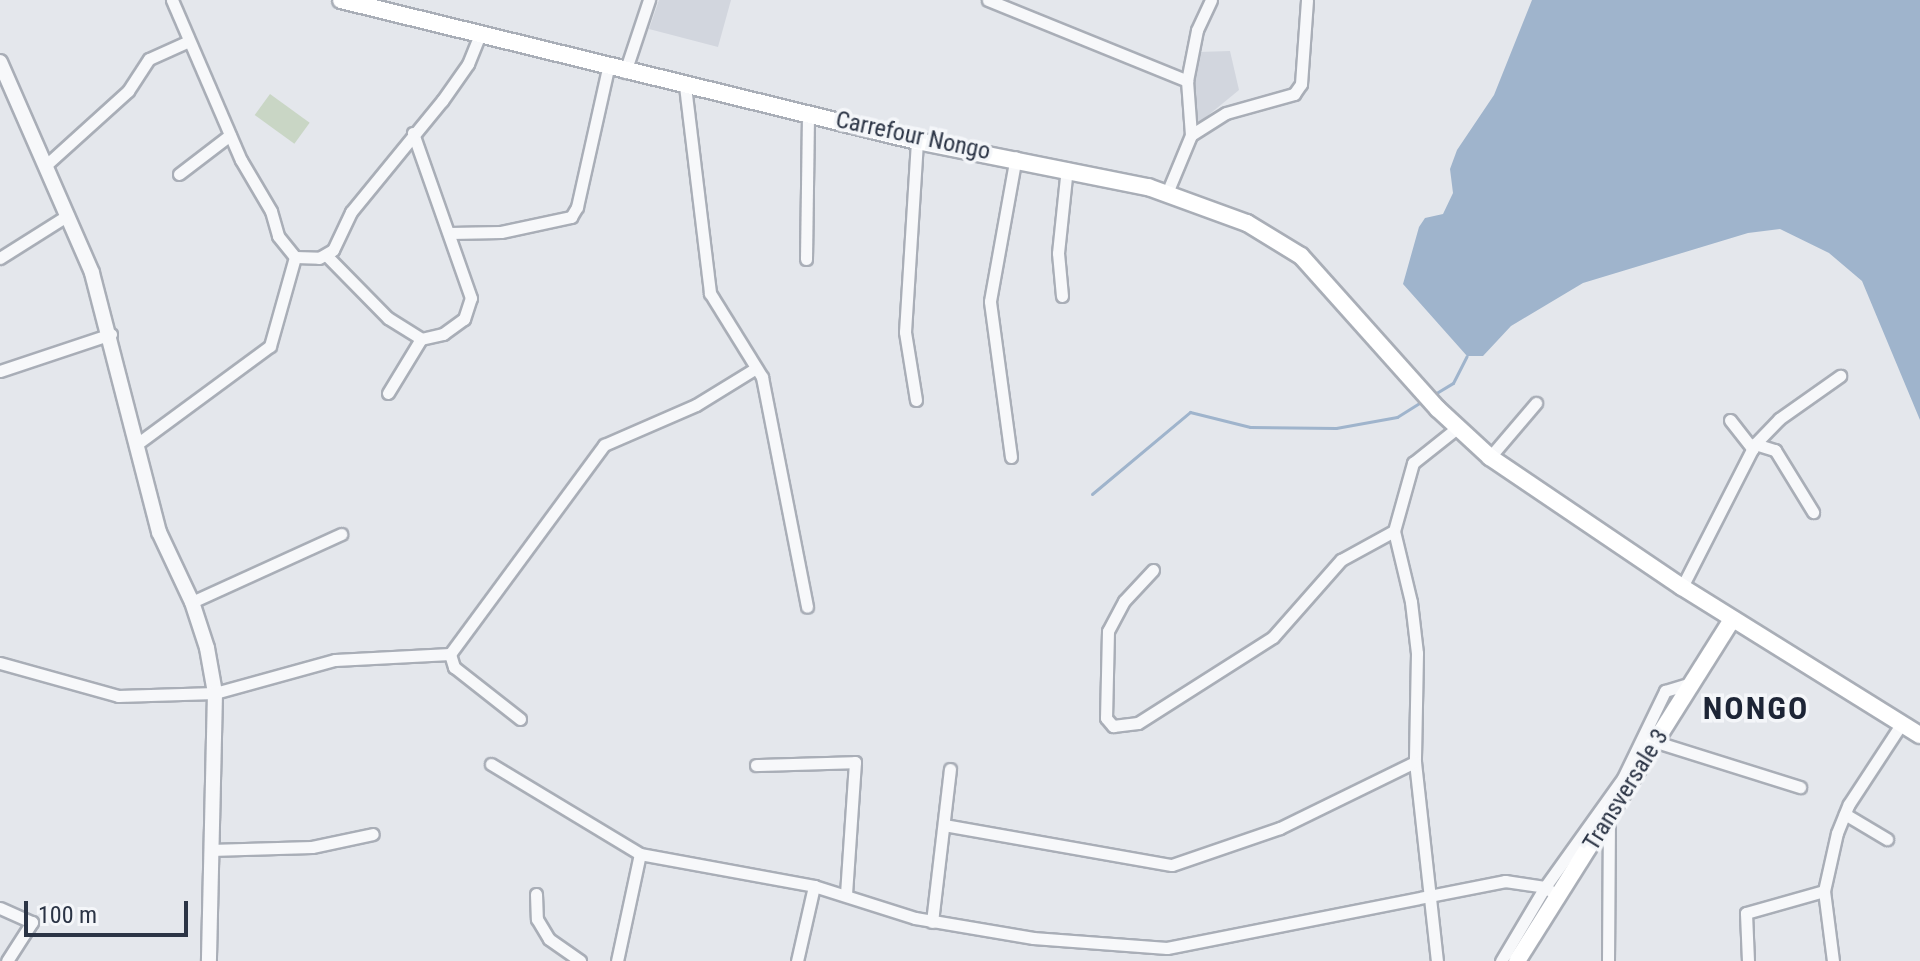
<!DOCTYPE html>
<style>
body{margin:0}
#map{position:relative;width:1920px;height:961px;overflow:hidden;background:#e4e7ec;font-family:"Roboto Condensed",sans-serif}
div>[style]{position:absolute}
.built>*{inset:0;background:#d2d6de}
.green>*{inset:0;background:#c9d6c5;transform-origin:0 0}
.water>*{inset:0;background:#9fb4cc}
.stream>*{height:3px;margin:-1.5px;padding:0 1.5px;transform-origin:1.5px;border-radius:1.5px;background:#9fb4cc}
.roads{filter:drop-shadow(2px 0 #a9aeb7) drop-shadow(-2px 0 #a9aeb7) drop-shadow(0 2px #a9aeb7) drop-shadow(0 -2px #a9aeb7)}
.minor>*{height:11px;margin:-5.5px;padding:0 5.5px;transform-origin:5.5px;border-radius:5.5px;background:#f7f8fa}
.tertiary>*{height:14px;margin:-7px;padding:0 7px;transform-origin:7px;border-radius:7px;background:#f7f8fa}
.secondary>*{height:16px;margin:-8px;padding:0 8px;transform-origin:8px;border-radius:8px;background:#fff}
.primary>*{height:16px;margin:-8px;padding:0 8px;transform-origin:8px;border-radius:8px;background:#fff}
span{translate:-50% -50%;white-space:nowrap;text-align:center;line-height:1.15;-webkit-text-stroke:7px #f4f6f9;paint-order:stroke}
.street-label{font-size:24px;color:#2b3445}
.district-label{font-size:32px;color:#1d2536;font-weight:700;letter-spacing:2px}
.scale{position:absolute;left:24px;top:901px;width:164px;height:36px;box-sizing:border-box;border:4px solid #2b3445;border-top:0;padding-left:10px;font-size:24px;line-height:28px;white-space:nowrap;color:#2b3445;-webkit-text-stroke:6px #f4f6f9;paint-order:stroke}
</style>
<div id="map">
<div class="built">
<div style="clip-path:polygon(659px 0,731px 0,718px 47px,649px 29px)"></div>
<div style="clip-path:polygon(1230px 51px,1239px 90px,1200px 122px,1192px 119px,1191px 72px,1198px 52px)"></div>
</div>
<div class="green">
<div style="left:270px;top:94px;width:49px;height:26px;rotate:36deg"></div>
</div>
<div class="water">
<div style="clip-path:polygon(1532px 0,1920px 0,1920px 420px,1862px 281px,1829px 253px,1780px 229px,1748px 233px,1583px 283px,1511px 326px,1483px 356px,1467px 356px,1403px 284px,1419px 227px,1425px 218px,1443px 214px,1453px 193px,1450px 169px,1457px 150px,1494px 95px)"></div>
</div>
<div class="stream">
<div style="left:1433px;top:395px;width:23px;rotate:-31deg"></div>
<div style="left:1453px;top:383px;width:30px;rotate:-63deg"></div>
<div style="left:1092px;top:494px;width:128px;rotate:-39.9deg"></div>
<div style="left:1190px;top:412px;width:62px;rotate:14deg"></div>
<div style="left:1250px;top:427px;width:86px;rotate:0.7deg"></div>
<div style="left:1336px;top:428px;width:62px;rotate:-10.2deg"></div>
<div style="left:1397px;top:417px;width:31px;rotate:-32deg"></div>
</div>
<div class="roads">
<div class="minor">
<div style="left:172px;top:0;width:174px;rotate:66.7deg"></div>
<div style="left:241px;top:160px;width:59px;rotate:59.5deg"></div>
<div style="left:271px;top:211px;width:26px;rotate:74deg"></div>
<div style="left:278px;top:236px;width:27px;rotate:51deg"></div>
<div style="left:295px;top:257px;width:24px;rotate:2deg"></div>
<div style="left:319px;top:258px;width:16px;rotate:-30deg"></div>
<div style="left:333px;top:250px;width:42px;rotate:-64.7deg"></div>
<div style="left:351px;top:212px;width:144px;rotate:-50.7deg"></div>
<div style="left:442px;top:101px;width:45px;rotate:-54.9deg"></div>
<div style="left:468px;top:64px;width:31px;rotate:-68deg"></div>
<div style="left:988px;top:0;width:215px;rotate:22.1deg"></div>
<div style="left:625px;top:72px;width:76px;rotate:-71.6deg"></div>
<div style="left:685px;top:86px;width:209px;rotate:83.1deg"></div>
<div style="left:710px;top:293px;width:99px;rotate:58.2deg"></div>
<div style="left:762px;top:377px;width:234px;rotate:78.9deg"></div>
<div style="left:1191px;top:135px;width:54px;rotate:-94.2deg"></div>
<div style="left:1187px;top:81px;width:52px;rotate:-78.9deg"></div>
<div style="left:1197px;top:30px;width:33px;rotate:-65deg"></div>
<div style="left:45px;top:166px;width:112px;rotate:-42.1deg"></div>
<div style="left:128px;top:91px;width:38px;rotate:-57deg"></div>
<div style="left:149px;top:59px;width:42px;rotate:-24.1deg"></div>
<div style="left:179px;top:174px;width:64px;rotate:-37.4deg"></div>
<div style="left:1167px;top:193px;width:63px;rotate:-67.5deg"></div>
<div style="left:1191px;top:135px;width:41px;rotate:-32.2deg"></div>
<div style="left:1226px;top:113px;width:71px;rotate:-15.6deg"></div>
<div style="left:1294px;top:94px;width:12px;rotate:-55deg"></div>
<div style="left:1301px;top:84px;width:84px;rotate:-85.9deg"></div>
<div style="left:450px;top:233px;width:51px;rotate:-1.1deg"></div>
<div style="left:501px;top:232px;width:72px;rotate:-12.1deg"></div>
<div style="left:571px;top:217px;width:12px;rotate:-59deg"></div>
<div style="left:577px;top:207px;width:142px;rotate:-77.4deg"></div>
<div style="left:326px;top:255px;width:88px;rotate:45.5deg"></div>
<div style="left:388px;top:318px;width:39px;rotate:32deg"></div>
<div style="left:421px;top:339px;width:23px;rotate:-13deg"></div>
<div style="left:443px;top:334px;width:26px;rotate:-36deg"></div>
<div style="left:464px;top:319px;width:22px;rotate:-72deg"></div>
<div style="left:471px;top:298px;width:175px;rotate:-109.4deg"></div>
<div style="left:0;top:258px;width:80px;rotate:-32.3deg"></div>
<div style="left:806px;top:259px;width:145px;rotate:-89.2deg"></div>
<div style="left:1062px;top:296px;width:43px;rotate:-95.3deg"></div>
<div style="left:1058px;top:253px;width:85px;rotate:-84deg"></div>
<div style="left:0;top:371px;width:117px;rotate:-18.4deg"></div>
<div style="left:388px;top:393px;width:63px;rotate:-58.6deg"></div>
<div style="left:916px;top:400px;width:69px;rotate:-99.2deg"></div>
<div style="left:905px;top:332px;width:191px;rotate:-86.4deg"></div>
<div style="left:1730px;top:420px;width:37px;rotate:52deg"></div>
<div style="left:137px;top:444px;width:165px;rotate:-36.4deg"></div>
<div style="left:270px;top:346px;width:92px;rotate:-74.3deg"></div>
<div style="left:1755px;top:444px;width:35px;rotate:-46deg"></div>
<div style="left:1779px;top:419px;width:75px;rotate:-35.2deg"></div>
<div style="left:1011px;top:457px;width:157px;rotate:-97.7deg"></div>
<div style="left:990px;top:301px;width:146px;rotate:-79.8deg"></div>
<div style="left:1490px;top:457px;width:71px;rotate:-49.6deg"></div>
<div style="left:1394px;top:531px;width:73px;rotate:76.5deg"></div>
<div style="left:1411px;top:602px;width:51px;rotate:83.3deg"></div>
<div style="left:1417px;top:653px;width:109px;rotate:91.1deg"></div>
<div style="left:1415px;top:762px;width:200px;rotate:83.7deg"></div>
<div style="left:1153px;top:570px;width:42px;rotate:133.1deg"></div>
<div style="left:1124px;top:601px;width:34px;rotate:118deg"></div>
<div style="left:1108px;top:631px;width:87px;rotate:91.3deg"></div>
<div style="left:1106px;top:718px;width:11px;rotate:49deg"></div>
<div style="left:1113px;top:726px;width:25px;rotate:-7deg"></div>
<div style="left:1138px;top:723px;width:160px;rotate:-32.5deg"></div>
<div style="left:1273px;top:637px;width:103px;rotate:-48.6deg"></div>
<div style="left:1341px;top:560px;width:60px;rotate:-28.7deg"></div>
<div style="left:1394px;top:531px;width:71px;rotate:-74.4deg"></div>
<div style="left:1413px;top:463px;width:56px;rotate:-38.5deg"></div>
<div style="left:1682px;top:587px;width:161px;rotate:-63deg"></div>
<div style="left:1755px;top:444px;width:21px;rotate:17deg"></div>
<div style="left:1775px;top:450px;width:73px;rotate:58.5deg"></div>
<div style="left:192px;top:602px;width:164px;rotate:-24.5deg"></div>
<div style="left:450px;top:654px;width:14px;rotate:73deg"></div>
<div style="left:454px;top:667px;width:84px;rotate:38.2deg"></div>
<div style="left:0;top:663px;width:123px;rotate:15.6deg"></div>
<div style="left:118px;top:696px;width:97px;rotate:-1.8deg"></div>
<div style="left:215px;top:693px;width:124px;rotate:-15.4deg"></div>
<div style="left:335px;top:660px;width:115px;rotate:-3deg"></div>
<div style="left:450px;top:654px;width:260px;rotate:-53.6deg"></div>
<div style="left:604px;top:445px;width:100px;rotate:-23.5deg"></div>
<div style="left:696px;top:405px;width:67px;rotate:-31.6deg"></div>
<div style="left:1656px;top:742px;width:151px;rotate:17.4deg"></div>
<div style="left:491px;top:764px;width:174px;rotate:31.1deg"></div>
<div style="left:640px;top:854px;width:177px;rotate:10.4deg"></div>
<div style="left:814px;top:886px;width:106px;rotate:17.6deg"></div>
<div style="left:915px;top:918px;width:120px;rotate:9.6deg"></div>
<div style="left:1033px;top:938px;width:134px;rotate:4.3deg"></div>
<div style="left:1167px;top:948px;width:345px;rotate:-11.2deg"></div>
<div style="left:1505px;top:881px;width:40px;rotate:8.5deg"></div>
<div style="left:1545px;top:887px;width:16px;rotate:35deg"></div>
<div style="left:756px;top:765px;width:99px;rotate:-1.7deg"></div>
<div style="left:855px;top:762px;width:132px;rotate:93.9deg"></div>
<div style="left:1845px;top:814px;width:49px;rotate:30.8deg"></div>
<div style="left:944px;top:825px;width:231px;rotate:10deg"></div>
<div style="left:1172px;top:865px;width:114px;rotate:-18.9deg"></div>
<div style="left:1280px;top:828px;width:150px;rotate:-26.1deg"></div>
<div style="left:210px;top:850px;width:102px;rotate:-1.7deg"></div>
<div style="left:312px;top:847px;width:62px;rotate:-12deg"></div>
<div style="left:536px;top:894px;width:25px;rotate:88deg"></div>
<div style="left:537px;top:919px;width:23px;rotate:59deg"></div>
<div style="left:549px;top:939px;width:38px;rotate:35deg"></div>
<div style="left:0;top:908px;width:35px;rotate:24deg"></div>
<div style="left:32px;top:922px;width:46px;rotate:122.7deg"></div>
<div style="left:932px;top:922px;width:154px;rotate:-83.3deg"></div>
<div style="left:617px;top:961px;width:109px;rotate:-77.9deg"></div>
<div style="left:797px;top:961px;width:77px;rotate:-77.2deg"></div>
<div style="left:1501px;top:961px;width:86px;rotate:-59.3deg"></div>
<div style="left:1545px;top:887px;width:134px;rotate:-54.4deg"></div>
<div style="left:1623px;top:778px;width:97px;rotate:-64.2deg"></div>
<div style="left:1665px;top:691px;width:30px;rotate:-17deg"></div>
<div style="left:1608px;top:961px;width:143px;rotate:-89.6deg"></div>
<div style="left:1748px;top:961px;width:48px;rotate:-92.4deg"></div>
<div style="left:1746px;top:913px;width:81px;rotate:-15.8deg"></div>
<div style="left:1833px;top:961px;width:71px;rotate:-97.3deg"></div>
<div style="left:1824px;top:891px;width:59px;rotate:-77.4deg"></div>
<div style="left:1837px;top:833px;width:31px;rotate:-68deg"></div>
<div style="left:1849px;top:804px;width:97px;rotate:-56.8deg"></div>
</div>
<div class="tertiary">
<div style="left:0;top:62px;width:230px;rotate:66.4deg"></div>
<div style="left:92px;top:273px;width:268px;rotate:75.5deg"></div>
<div style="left:159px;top:532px;width:77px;rotate:64.8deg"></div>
<div style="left:192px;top:602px;width:48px;rotate:71.9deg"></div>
<div style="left:207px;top:648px;width:46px;rotate:79.9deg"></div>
<div style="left:215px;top:693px;width:268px;rotate:91.3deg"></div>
</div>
<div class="secondary">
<div style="left:1517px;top:961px;width:404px;rotate:-57.8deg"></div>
</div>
<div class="primary">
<div style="left:341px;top:0;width:593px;rotate:13.76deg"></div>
<div style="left:917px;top:141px;width:236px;rotate:11.3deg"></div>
<div style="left:1148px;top:187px;width:105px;rotate:20deg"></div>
<div style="left:1247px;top:223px;width:63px;rotate:31.4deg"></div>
<div style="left:1301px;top:256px;width:205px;rotate:48.2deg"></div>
<div style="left:1438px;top:409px;width:71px;rotate:42.7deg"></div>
<div style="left:1490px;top:457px;width:232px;rotate:34.1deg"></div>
<div style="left:1682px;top:587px;width:280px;rotate:31.9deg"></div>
</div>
</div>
<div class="street-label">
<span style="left:913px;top:136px;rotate:12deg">Carrefour Nongo</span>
<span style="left:1626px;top:790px;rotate:-58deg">Transversale 3</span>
</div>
<div class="district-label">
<span style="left:1756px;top:708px">NONGO</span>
</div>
<div class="scale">100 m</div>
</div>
